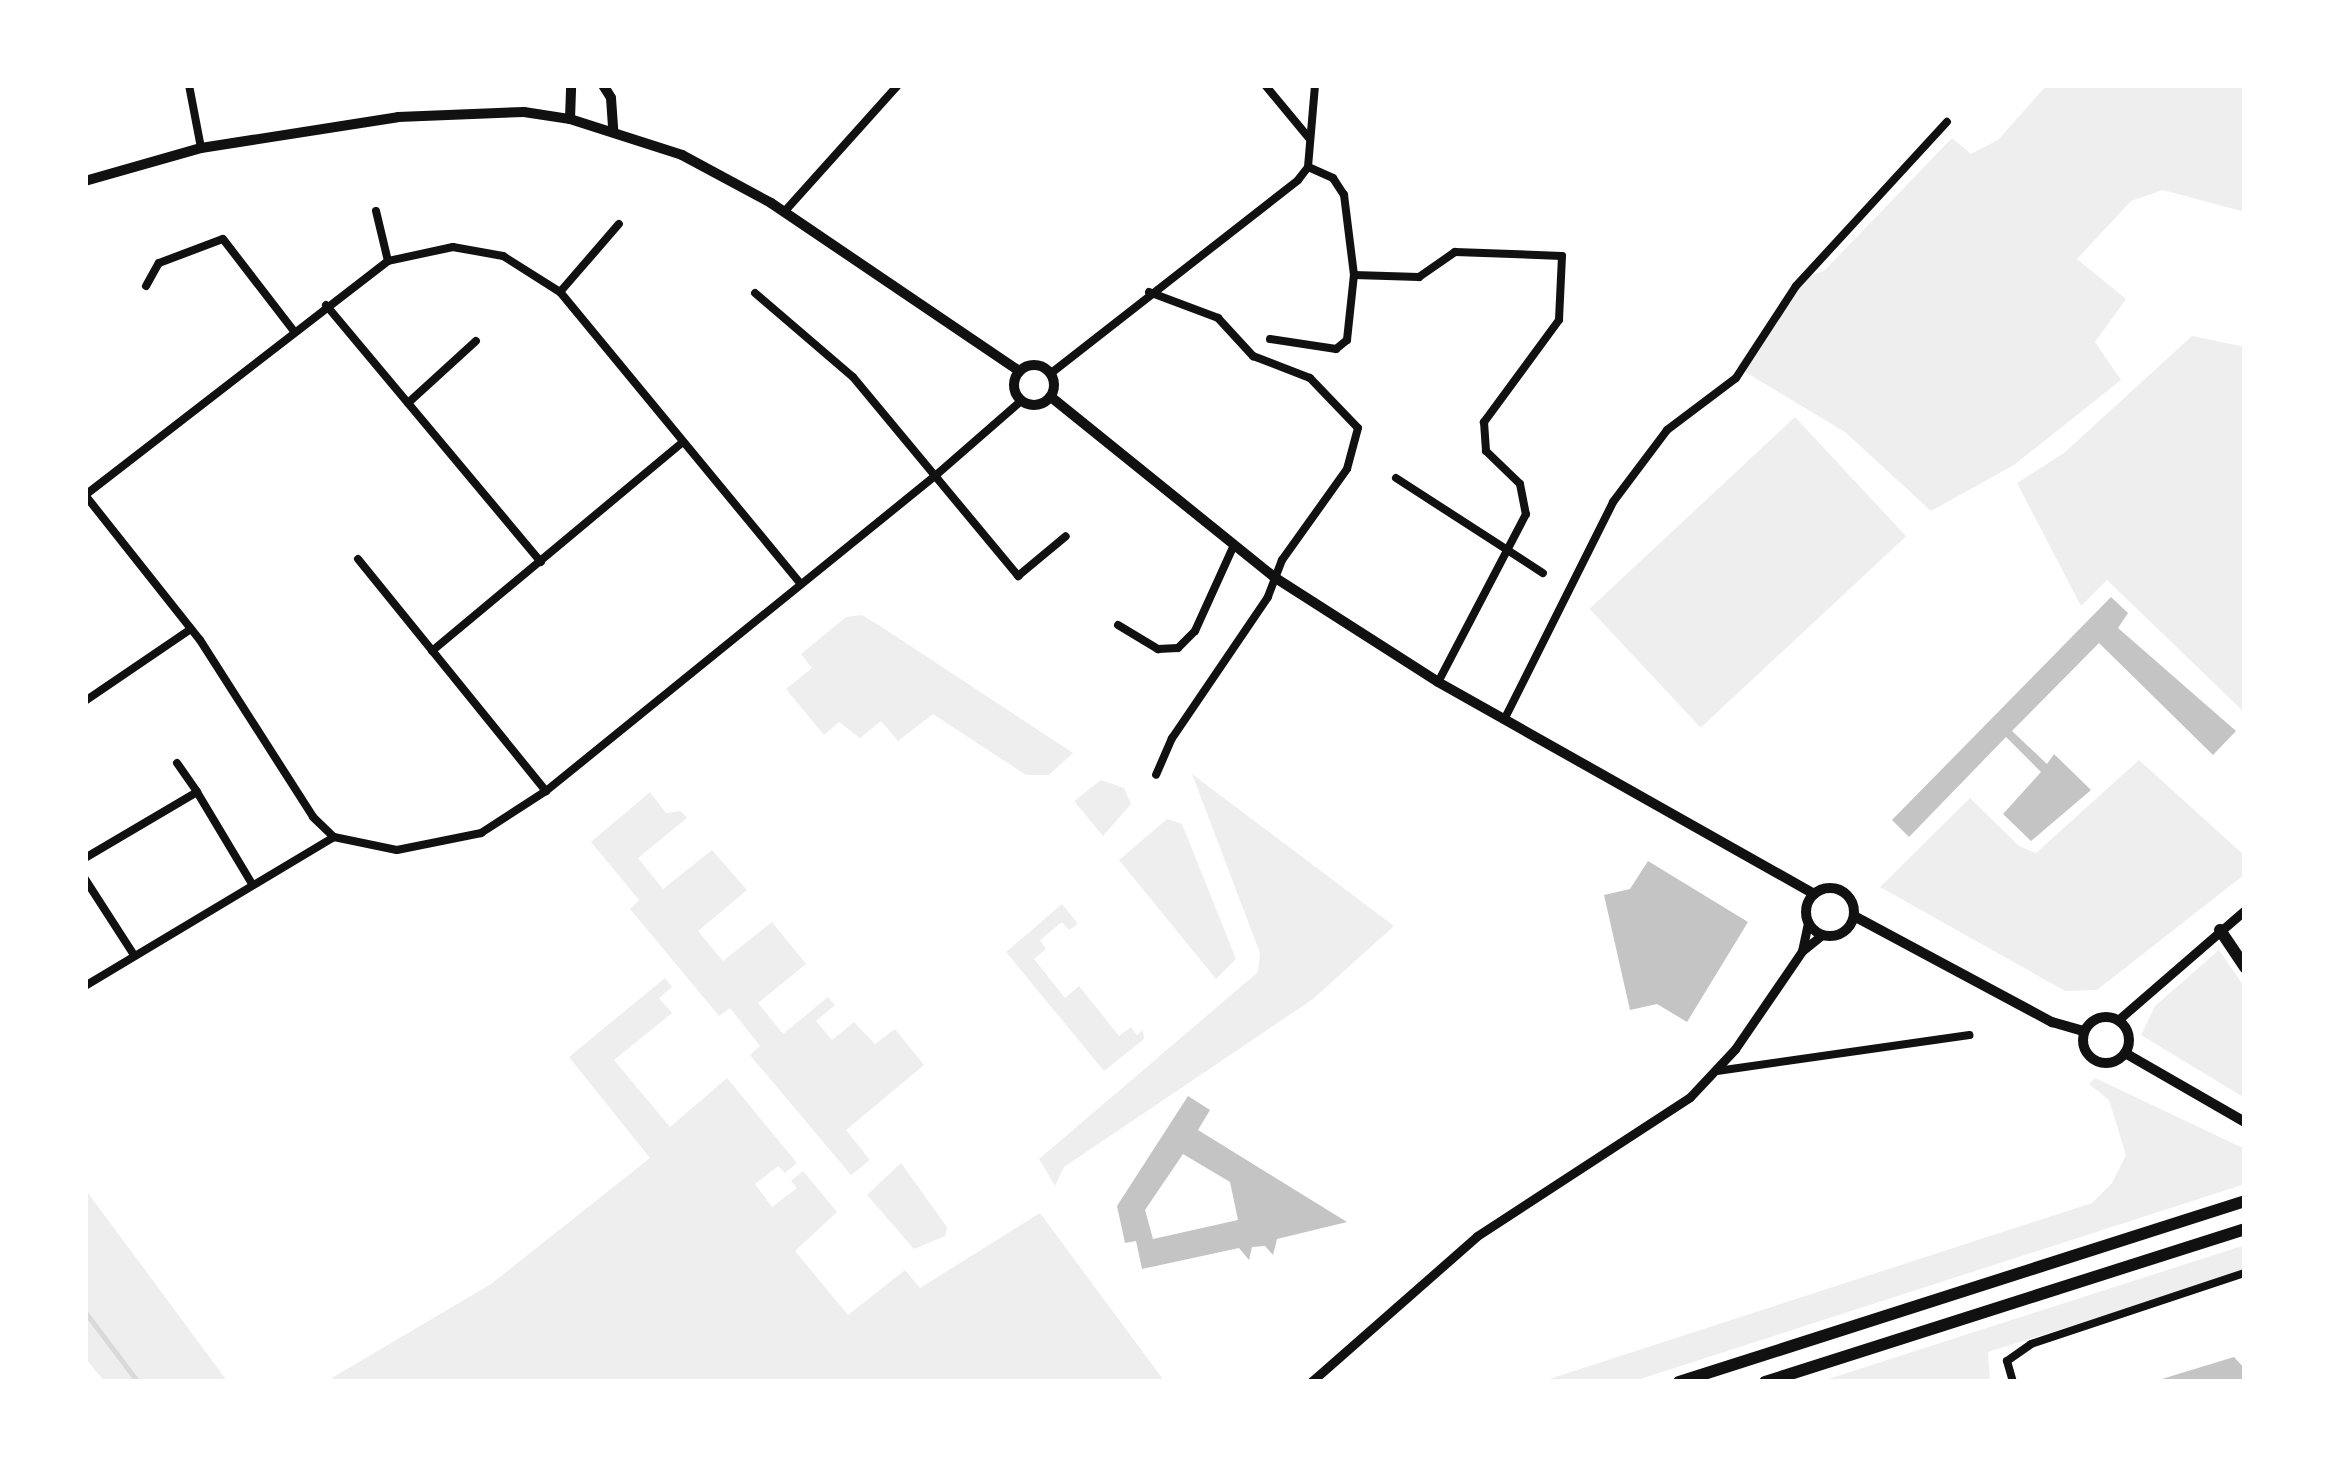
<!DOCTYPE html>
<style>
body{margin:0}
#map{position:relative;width:2330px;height:1467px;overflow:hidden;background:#fff;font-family:Rubik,sans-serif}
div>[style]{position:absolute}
.green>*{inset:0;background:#eee;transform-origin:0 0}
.stream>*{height:5px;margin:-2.5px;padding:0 2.5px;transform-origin:2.5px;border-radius:2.5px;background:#d9d9d9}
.building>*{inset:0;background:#c4c4c4}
.minor>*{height:8px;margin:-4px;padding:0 4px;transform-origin:4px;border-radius:4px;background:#111}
.tertiary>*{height:9px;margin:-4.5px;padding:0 4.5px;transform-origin:4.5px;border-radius:4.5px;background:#111}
.secondary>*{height:10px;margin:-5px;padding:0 5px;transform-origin:5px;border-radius:5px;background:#111}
.secondary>.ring{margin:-5px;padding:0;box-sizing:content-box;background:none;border:10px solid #111;border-radius:50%}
.trunk>*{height:12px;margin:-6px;padding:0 6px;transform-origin:6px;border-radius:6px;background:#111}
span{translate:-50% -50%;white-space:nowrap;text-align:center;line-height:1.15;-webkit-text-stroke:8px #fff;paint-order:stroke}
.frame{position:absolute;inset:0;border:88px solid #fff;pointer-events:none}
</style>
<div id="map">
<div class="green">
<div style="clip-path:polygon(2047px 85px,2245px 85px,2245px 212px,2163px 190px,2131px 201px,2077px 259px,2126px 299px,2095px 342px,2121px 380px,2014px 465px,1931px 511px,1845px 432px,1737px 367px,1797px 280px,1824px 271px,1952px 138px,1971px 154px,1998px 140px)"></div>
<div style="clip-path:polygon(2192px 336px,2245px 347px,2245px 713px,2107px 580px,2081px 606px,2017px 483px,2064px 453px)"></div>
<div style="left:1795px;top:417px;width:163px;height:281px;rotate:47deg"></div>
<div style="clip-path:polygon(862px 615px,880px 626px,1073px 753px,1049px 775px,1026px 775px,933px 714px,898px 741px,881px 721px,860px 738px,839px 722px,824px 735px,786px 689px,812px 668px,801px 654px,846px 617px)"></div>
<div style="clip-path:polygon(2139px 760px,2245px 856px,2245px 874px,2097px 990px,2065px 991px,1880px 887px,1970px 798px,2019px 846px,2036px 853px)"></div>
<div style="clip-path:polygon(1192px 774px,1394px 926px,1313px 999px,1064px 1167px,1055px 1186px,1039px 1159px,1258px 972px,1260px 953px)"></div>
<div style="clip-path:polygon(1101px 780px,1124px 788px,1131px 804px,1103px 836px,1074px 801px)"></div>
<div style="clip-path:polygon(650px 792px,666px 813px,681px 811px,687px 818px,638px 858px,663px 889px,712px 850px,747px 890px,698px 931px,723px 961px,772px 922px,806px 964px,758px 1003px,783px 1034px,828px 997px,835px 1005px,816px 1021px,832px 1040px,854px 1022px,875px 1044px,895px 1029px,924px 1065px,846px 1130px,870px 1160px,851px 1175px,750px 1055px,760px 1046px,730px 1008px,719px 1016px,630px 909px,639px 900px,591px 842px)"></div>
<div style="clip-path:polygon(1167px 819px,1182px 824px,1236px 959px,1216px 979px,1119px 860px)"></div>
<div style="clip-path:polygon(1062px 904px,1078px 924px,1069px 930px,1062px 922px,1040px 940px,1046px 949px,1034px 959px,1065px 998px,1079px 986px,1119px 1036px,1131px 1027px,1137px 1035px,1143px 1030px,1144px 1039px,1104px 1071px,1006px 952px)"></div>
<div style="clip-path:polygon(2219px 950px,2245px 988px,2245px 1098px,2141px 1035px,2155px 1006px)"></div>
<div style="clip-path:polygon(665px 978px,672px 987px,659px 998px,672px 1013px,614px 1060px,670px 1127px,727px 1078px,797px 1163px,785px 1173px,778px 1166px,755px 1184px,772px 1207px,797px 1188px,791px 1181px,803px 1171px,837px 1212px,795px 1251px,848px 1315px,905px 1270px,920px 1288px,1040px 1213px,1165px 1382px,325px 1382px,491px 1284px,650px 1158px,569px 1057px)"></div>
<div style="clip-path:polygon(2095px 1078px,2245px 1149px,2245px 1184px,1631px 1382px,1540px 1382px,2092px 1203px,2112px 1183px,2126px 1155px,2109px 1100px,2089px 1084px)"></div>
<div style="clip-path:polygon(901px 1163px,947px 1227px,945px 1236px,914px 1249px,867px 1195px)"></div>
<div style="clip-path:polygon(85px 1189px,228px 1382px,105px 1382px,85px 1358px)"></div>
<div style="clip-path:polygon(2245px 1245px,2245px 1271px,1988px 1352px,1990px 1381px,1819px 1382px)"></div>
</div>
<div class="stream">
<div style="left:85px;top:1312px;width:88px;rotate:52.9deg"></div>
</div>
<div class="building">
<div style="clip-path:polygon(2111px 597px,2128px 613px,2118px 628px,2236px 731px,2213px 755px,2099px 643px,2012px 731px,2047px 764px,2054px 754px,2091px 790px,2031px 841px,2003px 814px,2041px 772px,2006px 737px,1909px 837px,1892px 820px)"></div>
<div style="clip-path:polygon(1648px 861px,1748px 922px,1687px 1022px,1657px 1004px,1630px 1010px,1604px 895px,1630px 889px)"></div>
<div style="clip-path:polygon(evenodd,1188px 1096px,1210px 1110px,1198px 1130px,1347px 1222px,1277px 1239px,1273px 1255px,1265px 1246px,1252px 1247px,1249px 1260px,1239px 1248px,1142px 1269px,1136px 1241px,1125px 1243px,1117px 1206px,1188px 1096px,1183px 1154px,1230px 1182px,1238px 1220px,1153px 1239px,1145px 1210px,1183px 1154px)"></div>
<div style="clip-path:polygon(2234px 1357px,2245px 1369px,2245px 1382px,2152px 1382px)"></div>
</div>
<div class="minor">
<div style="left:189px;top:85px;width:64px;rotate:79.2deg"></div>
<div style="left:1265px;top:85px;width:69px;rotate:50.3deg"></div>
<div style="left:376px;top:211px;width:51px;rotate:76.5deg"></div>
<div style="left:785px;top:211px;width:169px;rotate:-48.1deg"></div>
<div style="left:1354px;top:275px;width:65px;rotate:1.8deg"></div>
<div style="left:1419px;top:277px;width:44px;rotate:-34.8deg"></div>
<div style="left:1455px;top:252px;width:107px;rotate:2.1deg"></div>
<div style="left:1562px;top:256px;width:64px;rotate:92.7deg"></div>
<div style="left:1559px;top:320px;width:127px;rotate:126.3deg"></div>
<div style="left:1484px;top:422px;width:29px;rotate:86deg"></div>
<div style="left:1486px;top:451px;width:47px;rotate:44.1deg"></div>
<div style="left:1520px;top:484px;width:31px;rotate:79deg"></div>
<div style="left:1526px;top:514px;width:190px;rotate:117.6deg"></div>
<div style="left:146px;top:286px;width:26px;rotate:-61deg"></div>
<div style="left:159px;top:263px;width:68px;rotate:-20.6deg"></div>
<div style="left:223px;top:239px;width:115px;rotate:52.4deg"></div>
<div style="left:560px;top:292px;width:90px;rotate:-49.1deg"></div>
<div style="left:1149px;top:292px;width:74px;rotate:20.6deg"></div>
<div style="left:1218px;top:318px;width:52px;rotate:47.4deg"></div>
<div style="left:1253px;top:356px;width:61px;rotate:21.1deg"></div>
<div style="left:1310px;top:378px;width:69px;rotate:46.2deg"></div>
<div style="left:1358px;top:428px;width:42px;rotate:105deg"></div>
<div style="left:1347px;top:469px;width:112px;rotate:125.5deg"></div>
<div style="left:1282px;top:560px;width:40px;rotate:111deg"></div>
<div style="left:1268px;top:597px;width:171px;rotate:124.2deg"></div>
<div style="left:1172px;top:738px;width:40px;rotate:113.4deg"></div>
<div style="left:755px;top:293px;width:129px;rotate:40.6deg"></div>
<div style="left:853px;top:377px;width:259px;rotate:50.3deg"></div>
<div style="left:1018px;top:576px;width:62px;rotate:-39.8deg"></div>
<div style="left:326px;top:305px;width:335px;rotate:50.1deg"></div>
<div style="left:1270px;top:339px;width:67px;rotate:8.6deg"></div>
<div style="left:1336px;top:349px;width:14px;rotate:-39deg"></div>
<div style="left:1347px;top:340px;width:65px;rotate:-83.9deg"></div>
<div style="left:1354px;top:275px;width:81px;rotate:-97.1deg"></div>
<div style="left:1344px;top:195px;width:20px;rotate:-123deg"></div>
<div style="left:1333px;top:178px;width:27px;rotate:-156deg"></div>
<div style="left:1050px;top:374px;width:315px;rotate:-38deg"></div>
<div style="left:1298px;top:180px;width:16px;rotate:-52deg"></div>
<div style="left:1308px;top:167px;width:82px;rotate:-85.1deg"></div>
<div style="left:408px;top:403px;width:92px;rotate:-42.4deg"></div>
<div style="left:1396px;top:478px;width:175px;rotate:32.9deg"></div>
<div style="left:358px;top:559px;width:299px;rotate:51deg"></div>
<div style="left:800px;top:583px;width:377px;rotate:-129.5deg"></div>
<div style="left:560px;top:292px;width:67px;rotate:-147.7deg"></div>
<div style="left:503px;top:256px;width:51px;rotate:-169.8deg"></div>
<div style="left:453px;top:247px;width:66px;rotate:167.8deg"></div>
<div style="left:388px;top:261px;width:383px;rotate:142.3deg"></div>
<div style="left:85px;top:495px;width:185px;rotate:51.6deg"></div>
<div style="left:200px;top:640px;width:210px;rotate:57.4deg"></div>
<div style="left:313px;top:817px;width:29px;rotate:44deg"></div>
<div style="left:334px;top:837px;width:64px;rotate:11.7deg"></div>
<div style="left:397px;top:850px;width:86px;rotate:-11.4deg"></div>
<div style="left:481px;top:833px;width:77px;rotate:-32.9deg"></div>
<div style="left:546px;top:791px;width:501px;rotate:-39deg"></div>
<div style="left:935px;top:476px;width:114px;rotate:-41.1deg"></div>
<div style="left:1118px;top:625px;width:47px;rotate:31deg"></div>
<div style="left:1158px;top:649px;width:20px;rotate:-3deg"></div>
<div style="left:1178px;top:648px;width:24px;rotate:-45deg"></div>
<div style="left:1195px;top:631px;width:94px;rotate:-65.6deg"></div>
<div style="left:432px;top:651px;width:325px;rotate:-39.8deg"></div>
<div style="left:85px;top:701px;width:128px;rotate:-34.2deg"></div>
<div style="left:1504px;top:720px;width:244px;rotate:-63.4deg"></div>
<div style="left:1613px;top:502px;width:90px;rotate:-53.1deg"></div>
<div style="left:1667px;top:430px;width:86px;rotate:-37deg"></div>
<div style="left:1736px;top:378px;width:110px;rotate:-56.9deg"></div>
<div style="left:1796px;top:286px;width:223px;rotate:-47.4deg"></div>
<div style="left:177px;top:763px;width:35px;rotate:55deg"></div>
<div style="left:85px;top:858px;width:130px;rotate:-30.5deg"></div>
<div style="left:197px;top:792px;width:107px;rotate:59.1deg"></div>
<div style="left:85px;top:879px;width:90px;rotate:57.2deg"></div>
<div style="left:85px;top:986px;width:290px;rotate:-30.9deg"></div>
<div style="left:1717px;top:1071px;width:255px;rotate:-8.1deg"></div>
<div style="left:2013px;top:1382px;width:22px;rotate:-106deg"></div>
<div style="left:2007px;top:1361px;width:29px;rotate:-35deg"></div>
<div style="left:2031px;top:1344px;width:225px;rotate:-18.4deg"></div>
</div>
<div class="tertiary">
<div style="left:1802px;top:951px;width:30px;rotate:-78deg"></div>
<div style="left:2118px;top:1020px;width:168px;rotate:-40.9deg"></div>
<div style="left:1311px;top:1382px;width:221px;rotate:-41.3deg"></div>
<div style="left:1477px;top:1236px;width:254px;rotate:-33.1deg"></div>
<div style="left:1690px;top:1097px;width:66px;rotate:-46.8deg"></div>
<div style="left:1735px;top:1049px;width:119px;rotate:-55.6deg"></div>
<div style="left:1802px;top:951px;width:26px;rotate:-39deg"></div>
</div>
<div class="secondary">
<div style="left:603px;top:85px;width:15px;rotate:58deg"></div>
<div style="left:611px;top:98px;width:32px;rotate:86deg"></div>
<div style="left:570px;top:119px;width:34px;rotate:-88deg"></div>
<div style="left:85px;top:181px;width:121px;rotate:-15.9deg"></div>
<div style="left:201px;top:148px;width:199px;rotate:-8.9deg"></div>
<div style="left:398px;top:117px;width:126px;rotate:-2.3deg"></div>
<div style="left:524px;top:112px;width:47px;rotate:8.7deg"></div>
<div style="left:570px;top:119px;width:118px;rotate:17.8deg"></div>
<div style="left:682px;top:155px;width:101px;rotate:28.3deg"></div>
<div style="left:771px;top:203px;width:300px;rotate:34.1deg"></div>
<div class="ring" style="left:1014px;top:365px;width:30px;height:30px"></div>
<div style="left:1051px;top:397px;width:287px;rotate:38.9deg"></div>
<div style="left:1274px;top:577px;width:195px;rotate:32.6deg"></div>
<div style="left:1438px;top:682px;width:432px;rotate:29.4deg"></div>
<div class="ring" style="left:1806px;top:888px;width:38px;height:38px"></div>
<div style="left:1854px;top:916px;width:225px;rotate:28.2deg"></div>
<div style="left:2052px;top:1022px;width:33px;rotate:16deg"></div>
<div class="ring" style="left:2083px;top:1017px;width:36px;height:36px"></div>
<div style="left:2125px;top:1053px;width:138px;rotate:29.9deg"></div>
</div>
<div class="trunk">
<div style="left:2220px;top:930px;width:45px;rotate:56deg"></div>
<div style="left:1679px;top:1382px;width:594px;rotate:-17.73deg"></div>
<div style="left:1765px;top:1382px;width:504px;rotate:-17.68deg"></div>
</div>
<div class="frame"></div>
</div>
